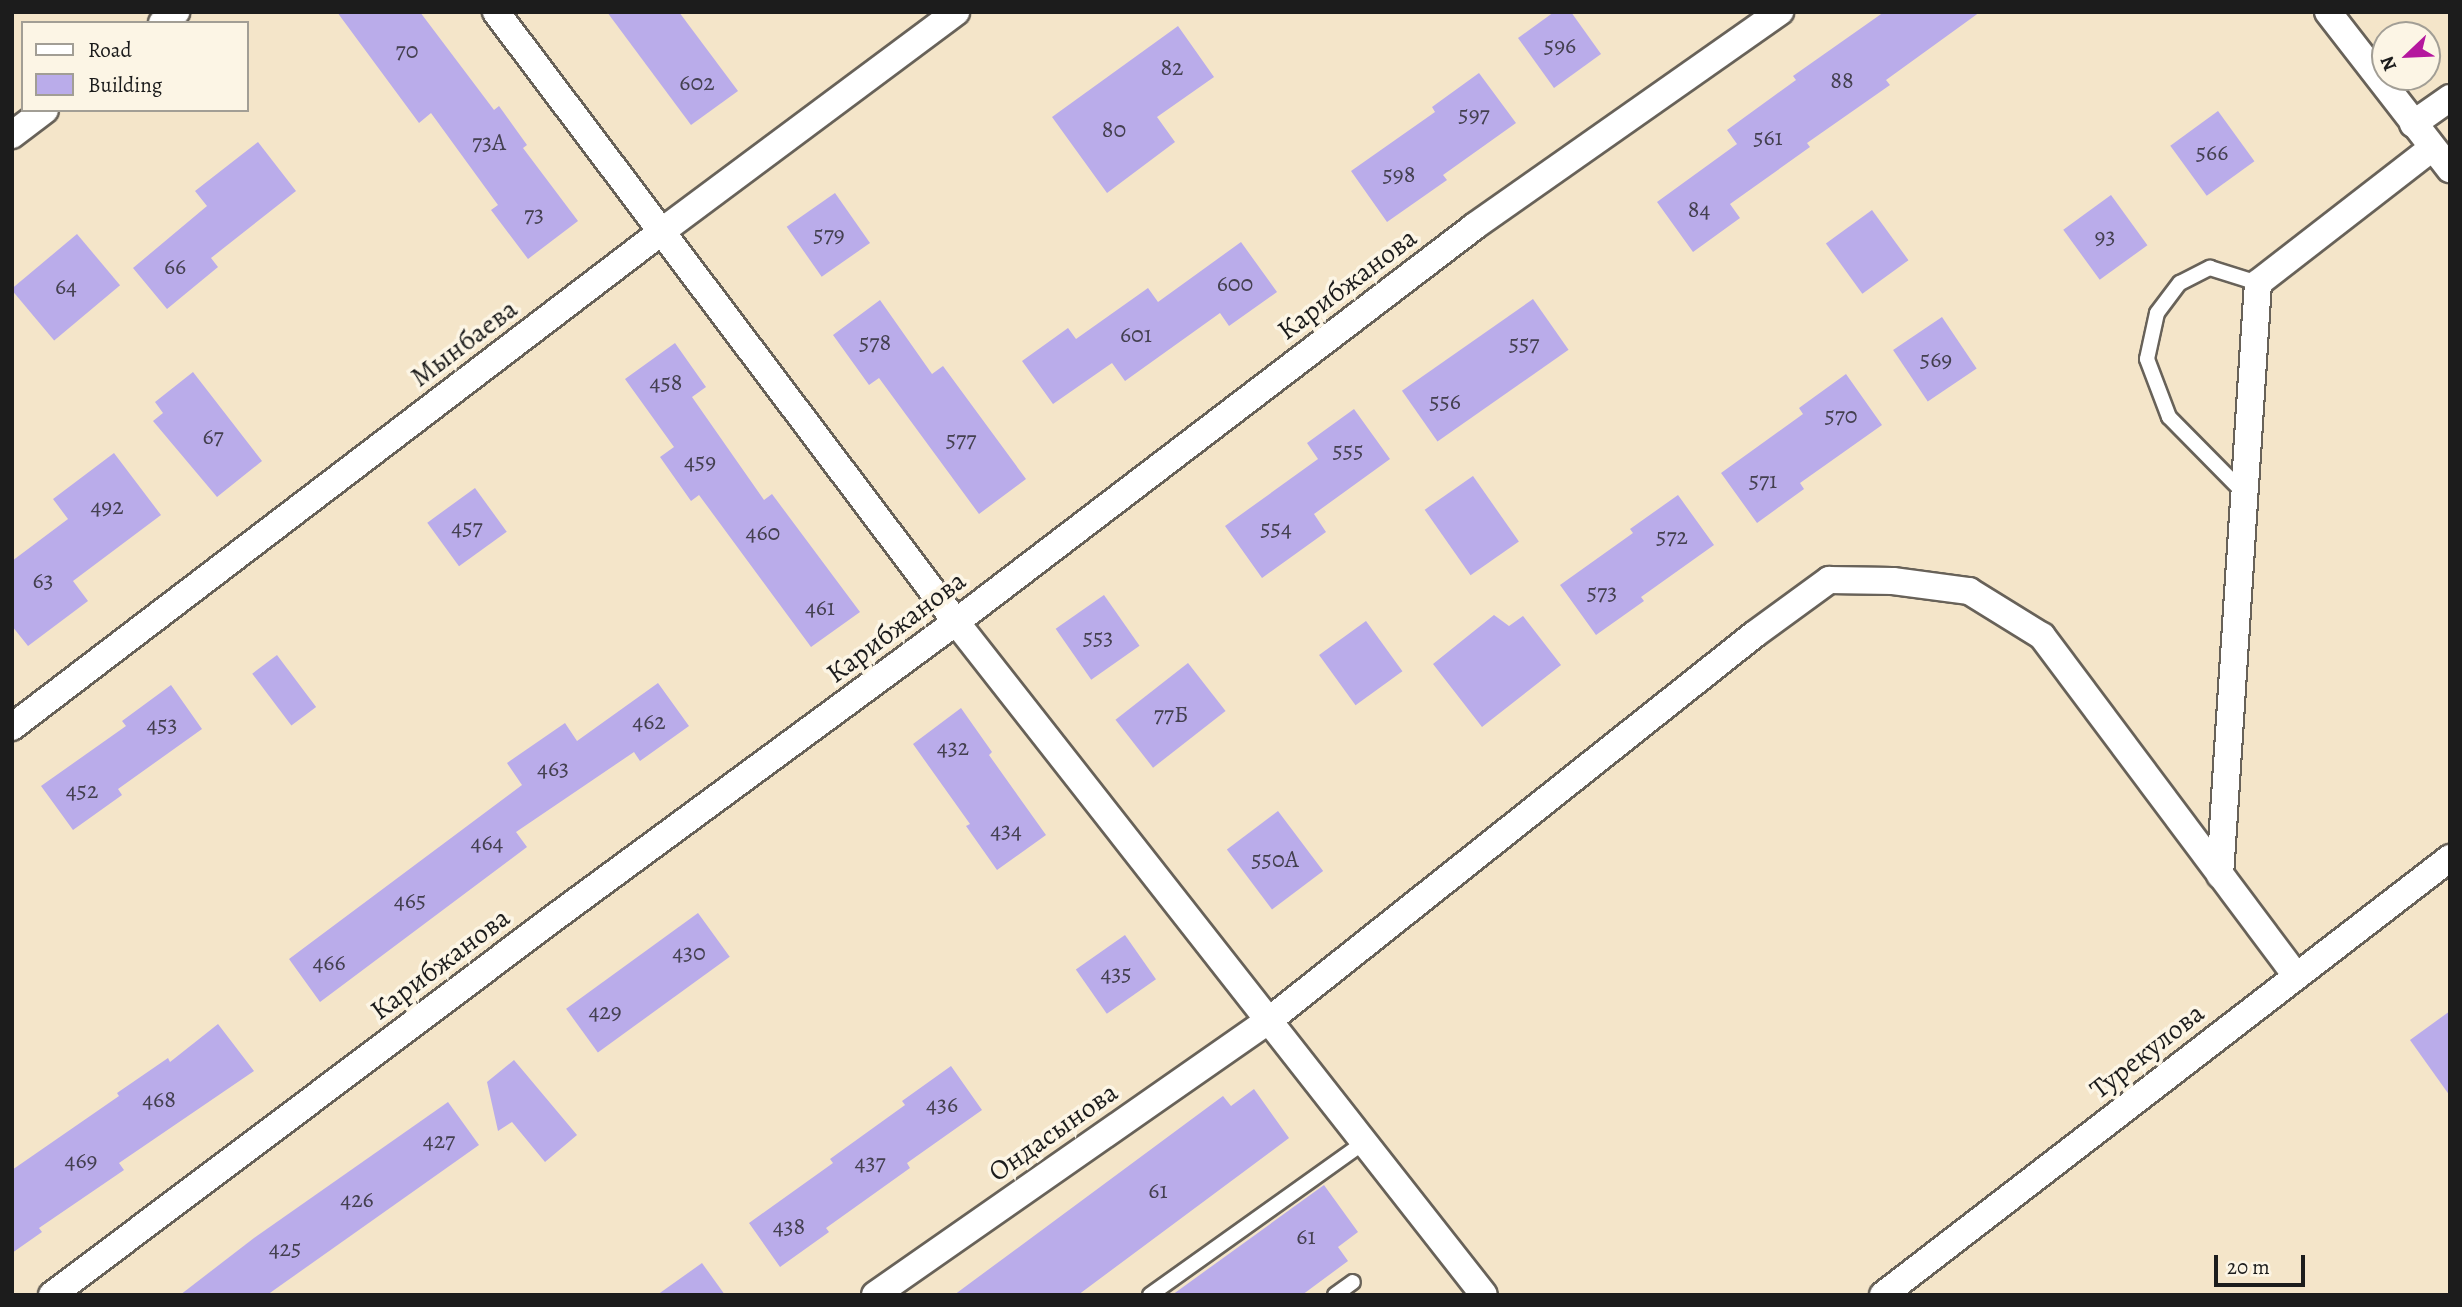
<!DOCTYPE html>
<meta charset="utf-8">
<style>
body{margin:0}
#map{position:relative;width:2462px;height:1307px;overflow:hidden;background:#f4e5c9;font-family:Alegreya,serif}
div>[style]{position:absolute}
.building>*{inset:0;background:#baacea;transform-origin:0 0}
.roads{filter:drop-shadow(2px 0 #686259) drop-shadow(-2px 0 #686259) drop-shadow(0 2px #686259) drop-shadow(0 -2px #686259)}
.lane>*{height:14px;margin:-7px;padding:0 7px;transform-origin:7px;border-radius:7px;background:#fff}
.street>*{height:26px;margin:-13px;padding:0 13px;transform-origin:13px;border-radius:13px;background:#fff}
span{translate:-50% -50%;white-space:nowrap;text-align:center;line-height:1.15;-webkit-text-stroke:7px #fcf5e5;paint-order:stroke}
.number-label{font-size:24px;color:#444050}
.number-label span{-webkit-text-stroke-width:0}
.street-label{font-size:28px;color:#1c1c1c}
.frame{position:absolute;inset:0;border:14px solid #1c1c1c;pointer-events:none}
.legend{position:absolute;left:21px;top:21px;width:228px;height:91px;box-sizing:border-box;background:#fcf5e5;border:2px solid #a29e95;margin:0;padding:9px 12px;list-style:none;font-size:21px;color:#1c1c1c}
.legend li{display:flex;align-items:center;gap:14px;height:35px}
.legend b{width:35px;border:2px solid #a29e95}
.north{position:absolute;left:2371px;top:21px;width:70px;height:70px;box-sizing:border-box;background:#fcf5e5;border:2px solid #a29e95;border-radius:50%;rotate:247deg;font-size:19px;font-weight:700;line-height:28px;text-align:center;color:#1c1c1c}
.north::after{content:'';display:block;margin:auto;width:24px;height:32px;background:#b5179e;clip-path:polygon(50% 0,100% 100%,50% 72%,0 100%)}
.scale{position:absolute;left:2214px;top:1255px;width:91px;height:32px;box-sizing:border-box;border:4px solid #1c1c1c;border-top:0;padding-left:9px;font-size:21px;line-height:24px;white-space:nowrap;color:#1c1c1c;-webkit-text-stroke:5px #fcf5e5;paint-order:stroke}
</style>
<div id="map">
<div class="building">
<div style="clip-path:polygon(337px 12px,420px 12px,494px 110px,499px 106px,527px 145px,523px 148px,578px 221px,528px 259px,491px 210px,498px 205px,431px 113px,419px 123px)"></div>
<div style="clip-path:polygon(607px 12px,679px 12px,738px 91px,691px 125px)"></div>
<div style="clip-path:polygon(1554px 12px,1571px 12px,1601px 54px,1554px 88px,1518px 38px)"></div>
<div style="clip-path:polygon(1884px 12px,1980px 12px,1886px 80px,1890px 85px,1807px 143px,1810px 147px,1730px 204px,1740px 218px,1693px 252px,1657px 202px,1737px 144px,1727px 130px,1796px 80px,1793px 76px)"></div>
<div style="clip-path:polygon(1178px 26px,1214px 77px,1157px 117px,1175px 142px,1107px 193px,1052px 117px)"></div>
<div style="clip-path:polygon(1479px 73px,1516px 123px,1443px 175px,1447px 180px,1387px 222px,1351px 171px,1435px 112px,1432px 107px)"></div>
<div style="left:2218px;top:111px;width:62px;height:59px;rotate:54deg"></div>
<div style="clip-path:polygon(258px 142px,296px 191px,211px 258px,218px 267px,167px 309px,133px 268px,207px 206px,195px 191px)"></div>
<div style="left:835px;top:193px;width:61px;height:59px;rotate:55deg"></div>
<div style="left:2111px;top:195px;width:62px;height:59px;rotate:54deg"></div>
<div style="left:1872px;top:210px;width:62px;height:57px;rotate:54deg"></div>
<div style="left:77px;top:234px;width:67px;height:86px;rotate:50deg"></div>
<div style="clip-path:polygon(1241px 242px,1277px 292px,1229px 326px,1220px 313px,1125px 381px,1112px 363px,1053px 404px,1022px 361px,1068px 328px,1076px 339px,1148px 288px,1158px 302px)"></div>
<div style="left:1533px;top:299px;width:62px;height:160px;rotate:55deg"></div>
<div style="clip-path:polygon(880px 300px,932px 374px,943px 366px,1026px 479px,979px 514px,879px 378px,869px 385px,833px 335px)"></div>
<div style="left:1942px;top:317px;width:62px;height:59px;rotate:56deg"></div>
<div style="clip-path:polygon(675px 343px,706px 387px,692px 397px,764px 500px,772px 494px,860px 612px,811px 647px,699px 495px,691px 501px,660px 457px,674px 447px,625px 379px)"></div>
<div style="clip-path:polygon(193px 372px,262px 461px,217px 497px,153px 421px,163px 413px,155px 402px)"></div>
<div style="clip-path:polygon(1846px 374px,1882px 425px,1800px 483px,1804px 489px,1757px 523px,1721px 473px,1803px 414px,1799px 408px)"></div>
<div style="clip-path:polygon(1354px 409px,1390px 459px,1314px 514px,1326px 532px,1262px 578px,1225px 526px,1318px 459px,1307px 443px)"></div>
<div style="clip-path:polygon(114px 453px,161px 515px,73px 581px,88px 601px,28px 646px,12px 626px,12px 561px,68px 519px,53px 499px)"></div>
<div style="left:1473px;top:476px;width:80px;height:59px;rotate:55deg"></div>
<div style="left:475px;top:488px;width:54px;height:59px;rotate:54deg"></div>
<div style="clip-path:polygon(1678px 495px,1714px 545px,1641px 597px,1644px 601px,1596px 635px,1560px 585px,1633px 533px,1630px 529px)"></div>
<div style="left:1104px;top:595px;width:62px;height:59px;rotate:55deg"></div>
<div style="clip-path:polygon(1494px 615px,1509px 626px,1523px 616px,1561px 665px,1482px 727px,1433px 664px)"></div>
<div style="left:1366px;top:621px;width:62px;height:58px;rotate:54deg"></div>
<div style="left:277px;top:655px;width:65px;height:31px;rotate:53deg"></div>
<div style="left:1188px;top:663px;width:61px;height:92px;rotate:52deg"></div>
<div style="clip-path:polygon(658px 683px,689px 726px,640px 761px,634px 752px,516px 832px,527px 847px,320px 1002px,289px 959px,522px 785px,507px 763px,565px 723px,577px 741px)"></div>
<div style="clip-path:polygon(171px 685px,202px 729px,118px 789px,122px 795px,73px 830px,41px 786px,126px 726px,122px 721px)"></div>
<div style="clip-path:polygon(961px 708px,992px 752px,989px 755px,1046px 835px,997px 870px,966px 826px,970px 824px,913px 744px)"></div>
<div style="left:1278px;top:811px;width:75px;height:64px;rotate:53deg"></div>
<div style="left:698px;top:913px;width:54px;height:163px;rotate:54deg"></div>
<div style="left:1125px;top:935px;width:54px;height:60px;rotate:55deg"></div>
<div style="clip-path:polygon(2450px 1011px,2450px 1096px,2410px 1040px)"></div>
<div style="clip-path:polygon(218px 1024px,254px 1071px,119px 1163px,124px 1170px,39px 1228px,42px 1232px,12px 1253px,12px 1170px,119px 1096px,117px 1093px,168px 1058px,170px 1062px)"></div>
<div style="clip-path:polygon(514px 1060px,577px 1135px,545px 1162px,512px 1122px,498px 1131px,487px 1082px)"></div>
<div style="clip-path:polygon(951px 1066px,982px 1110px,907px 1163px,910px 1168px,826px 1228px,829px 1232px,780px 1267px,749px 1223px,833px 1163px,830px 1159px,905px 1105px,902px 1101px)"></div>
<div style="clip-path:polygon(1254px 1089px,1289px 1138px,1078px 1295px,954px 1295px,1223px 1096px,1231px 1106px)"></div>
<div style="clip-path:polygon(448px 1102px,479px 1145px,267px 1295px,180px 1295px,254px 1238px)"></div>
<div style="clip-path:polygon(1324px 1185px,1358px 1232px,1338px 1247px,1348px 1261px,1302px 1295px,1172px 1295px)"></div>
<div style="clip-path:polygon(702px 1263px,725px 1295px,657px 1295px)"></div>
</div>
<div class="roads">
<div class="lane">
<div style="left:2244px;top:493px;width:107px;rotate:-134.6deg"></div>
<div style="left:2169px;top:417px;width:62px;rotate:-110.8deg"></div>
<div style="left:2147px;top:359px;width:47px;rotate:-77.7deg"></div>
<div style="left:2157px;top:313px;width:38px;rotate:-53deg"></div>
<div style="left:2180px;top:283px;width:34px;rotate:-27deg"></div>
<div style="left:2210px;top:268px;width:50px;rotate:17.4deg"></div>
<div style="left:1150px;top:1295px;width:262px;rotate:-35.5deg"></div>
<div style="left:1335px;top:1295px;width:22px;rotate:-36deg"></div>
</div>
<div class="street">
<div style="left:496px;top:12px;width:764px;rotate:52.98deg"></div>
<div style="left:956px;top:622px;width:855px;rotate:51.88deg"></div>
<div style="left:2328px;top:12px;width:199px;rotate:52.2deg"></div>
<div style="left:162px;top:23px;width:18px;rotate:-38deg"></div>
<div style="left:2413px;top:124px;width:45px;rotate:-35.1deg"></div>
<div style="left:12px;top:135px;width:41px;rotate:-37.1deg"></div>
<div style="left:12px;top:727px;width:816px;rotate:-37.33deg"></div>
<div style="left:661px;top:232px;width:368px;rotate:-36.7deg"></div>
<div style="left:2220px;top:875px;width:593px;rotate:-86.33deg"></div>
<div style="left:2258px;top:283px;width:220px;rotate:-37.8deg"></div>
<div style="left:52px;top:1295px;width:624px;rotate:-36.92deg"></div>
<div style="left:551px;top:920px;width:503px;rotate:-36.35deg"></div>
<div style="left:956px;top:622px;width:653px;rotate:-37.34deg"></div>
<div style="left:1475px;top:226px;width:373px;rotate:-35.1deg"></div>
<div style="left:875px;top:1295px;width:478px;rotate:-34.9deg"></div>
<div style="left:1267px;top:1022px;width:623px;rotate:-38.49deg"></div>
<div style="left:1755px;top:634px;width:92px;rotate:-36.1deg"></div>
<div style="left:1829px;top:580px;width:64px;rotate:0.9deg"></div>
<div style="left:1893px;top:581px;width:77px;rotate:7.5deg"></div>
<div style="left:1969px;top:591px;width:86px;rotate:31.7deg"></div>
<div style="left:2042px;top:636px;width:424px;rotate:53.2deg"></div>
<div style="left:1883px;top:1295px;width:716px;rotate:-37.62deg"></div>
</div>
</div>
<div class="number-label">
<span style="left:1560px;top:46px">596</span>
<span style="left:407px;top:51px">70</span>
<span style="left:1172px;top:68px">82</span>
<span style="left:1842px;top:81px">88</span>
<span style="left:697px;top:83px">602</span>
<span style="left:1474px;top:115px">597</span>
<span style="left:1114px;top:130px">80</span>
<span style="left:1768px;top:138px">561</span>
<span style="left:489px;top:143px">73А</span>
<span style="left:2212px;top:153px">566</span>
<span style="left:1399px;top:175px">598</span>
<span style="left:1699px;top:210px">84</span>
<span style="left:534px;top:215px">73</span>
<span style="left:829px;top:235px">579</span>
<span style="left:2105px;top:237px">93</span>
<span style="left:175px;top:267px">66</span>
<span style="left:1235px;top:284px">600</span>
<span style="left:66px;top:287px">64</span>
<span style="left:1136px;top:335px">601</span>
<span style="left:875px;top:343px">578</span>
<span style="left:1524px;top:344px">557</span>
<span style="left:1936px;top:360px">569</span>
<span style="left:666px;top:383px">458</span>
<span style="left:1445px;top:402px">556</span>
<span style="left:1841px;top:416px">570</span>
<span style="left:213px;top:437px">67</span>
<span style="left:961px;top:440px">577</span>
<span style="left:1348px;top:451px">555</span>
<span style="left:700px;top:462px">459</span>
<span style="left:1763px;top:481px">571</span>
<span style="left:107px;top:507px">492</span>
<span style="left:467px;top:528px">457</span>
<span style="left:1276px;top:529px">554</span>
<span style="left:763px;top:533px">460</span>
<span style="left:1672px;top:537px">572</span>
<span style="left:43px;top:581px">63</span>
<span style="left:1602px;top:593px">573</span>
<span style="left:820px;top:608px">461</span>
<span style="left:1098px;top:638px">553</span>
<span style="left:1171px;top:715px">77Б</span>
<span style="left:649px;top:722px">462</span>
<span style="left:162px;top:725px">453</span>
<span style="left:953px;top:748px">432</span>
<span style="left:553px;top:769px">463</span>
<span style="left:82px;top:791px">452</span>
<span style="left:1006px;top:831px">434</span>
<span style="left:487px;top:843px">464</span>
<span style="left:1275px;top:860px">550А</span>
<span style="left:410px;top:901px">465</span>
<span style="left:689px;top:953px">430</span>
<span style="left:329px;top:963px">466</span>
<span style="left:1116px;top:974px">435</span>
<span style="left:605px;top:1012px">429</span>
<span style="left:159px;top:1100px">468</span>
<span style="left:942px;top:1105px">436</span>
<span style="left:439px;top:1141px">427</span>
<span style="left:81px;top:1161px">469</span>
<span style="left:870px;top:1163px">437</span>
<span style="left:1158px;top:1191px">61</span>
<span style="left:357px;top:1200px">426</span>
<span style="left:789px;top:1227px">438</span>
<span style="left:1306px;top:1237px">61</span>
<span style="left:285px;top:1249px">425</span>
</div>
<div class="street-label">
<span style="left:1347px;top:284px;rotate:-37deg">Карибжанова</span>
<span style="left:464px;top:343px;rotate:-37deg">Мынбаева</span>
<span style="left:896px;top:627px;rotate:-37deg">Карибжанова</span>
<span style="left:440px;top:964px;rotate:-37deg">Карибжанова</span>
<span style="left:2147px;top:1051px;rotate:-38deg">Турекулова</span>
<span style="left:1053px;top:1132px;rotate:-35deg">Ондасынова</span>
</div>
<div class="frame"></div>
<ul class="legend">
<li><b style="height:9px;background:#fff"></b>Road</li>
<li><b style="height:19px;background:#baacea"></b>Building</li>
</ul>
<div class="north">N</div>
<div class="scale">20 m</div>
</div>
